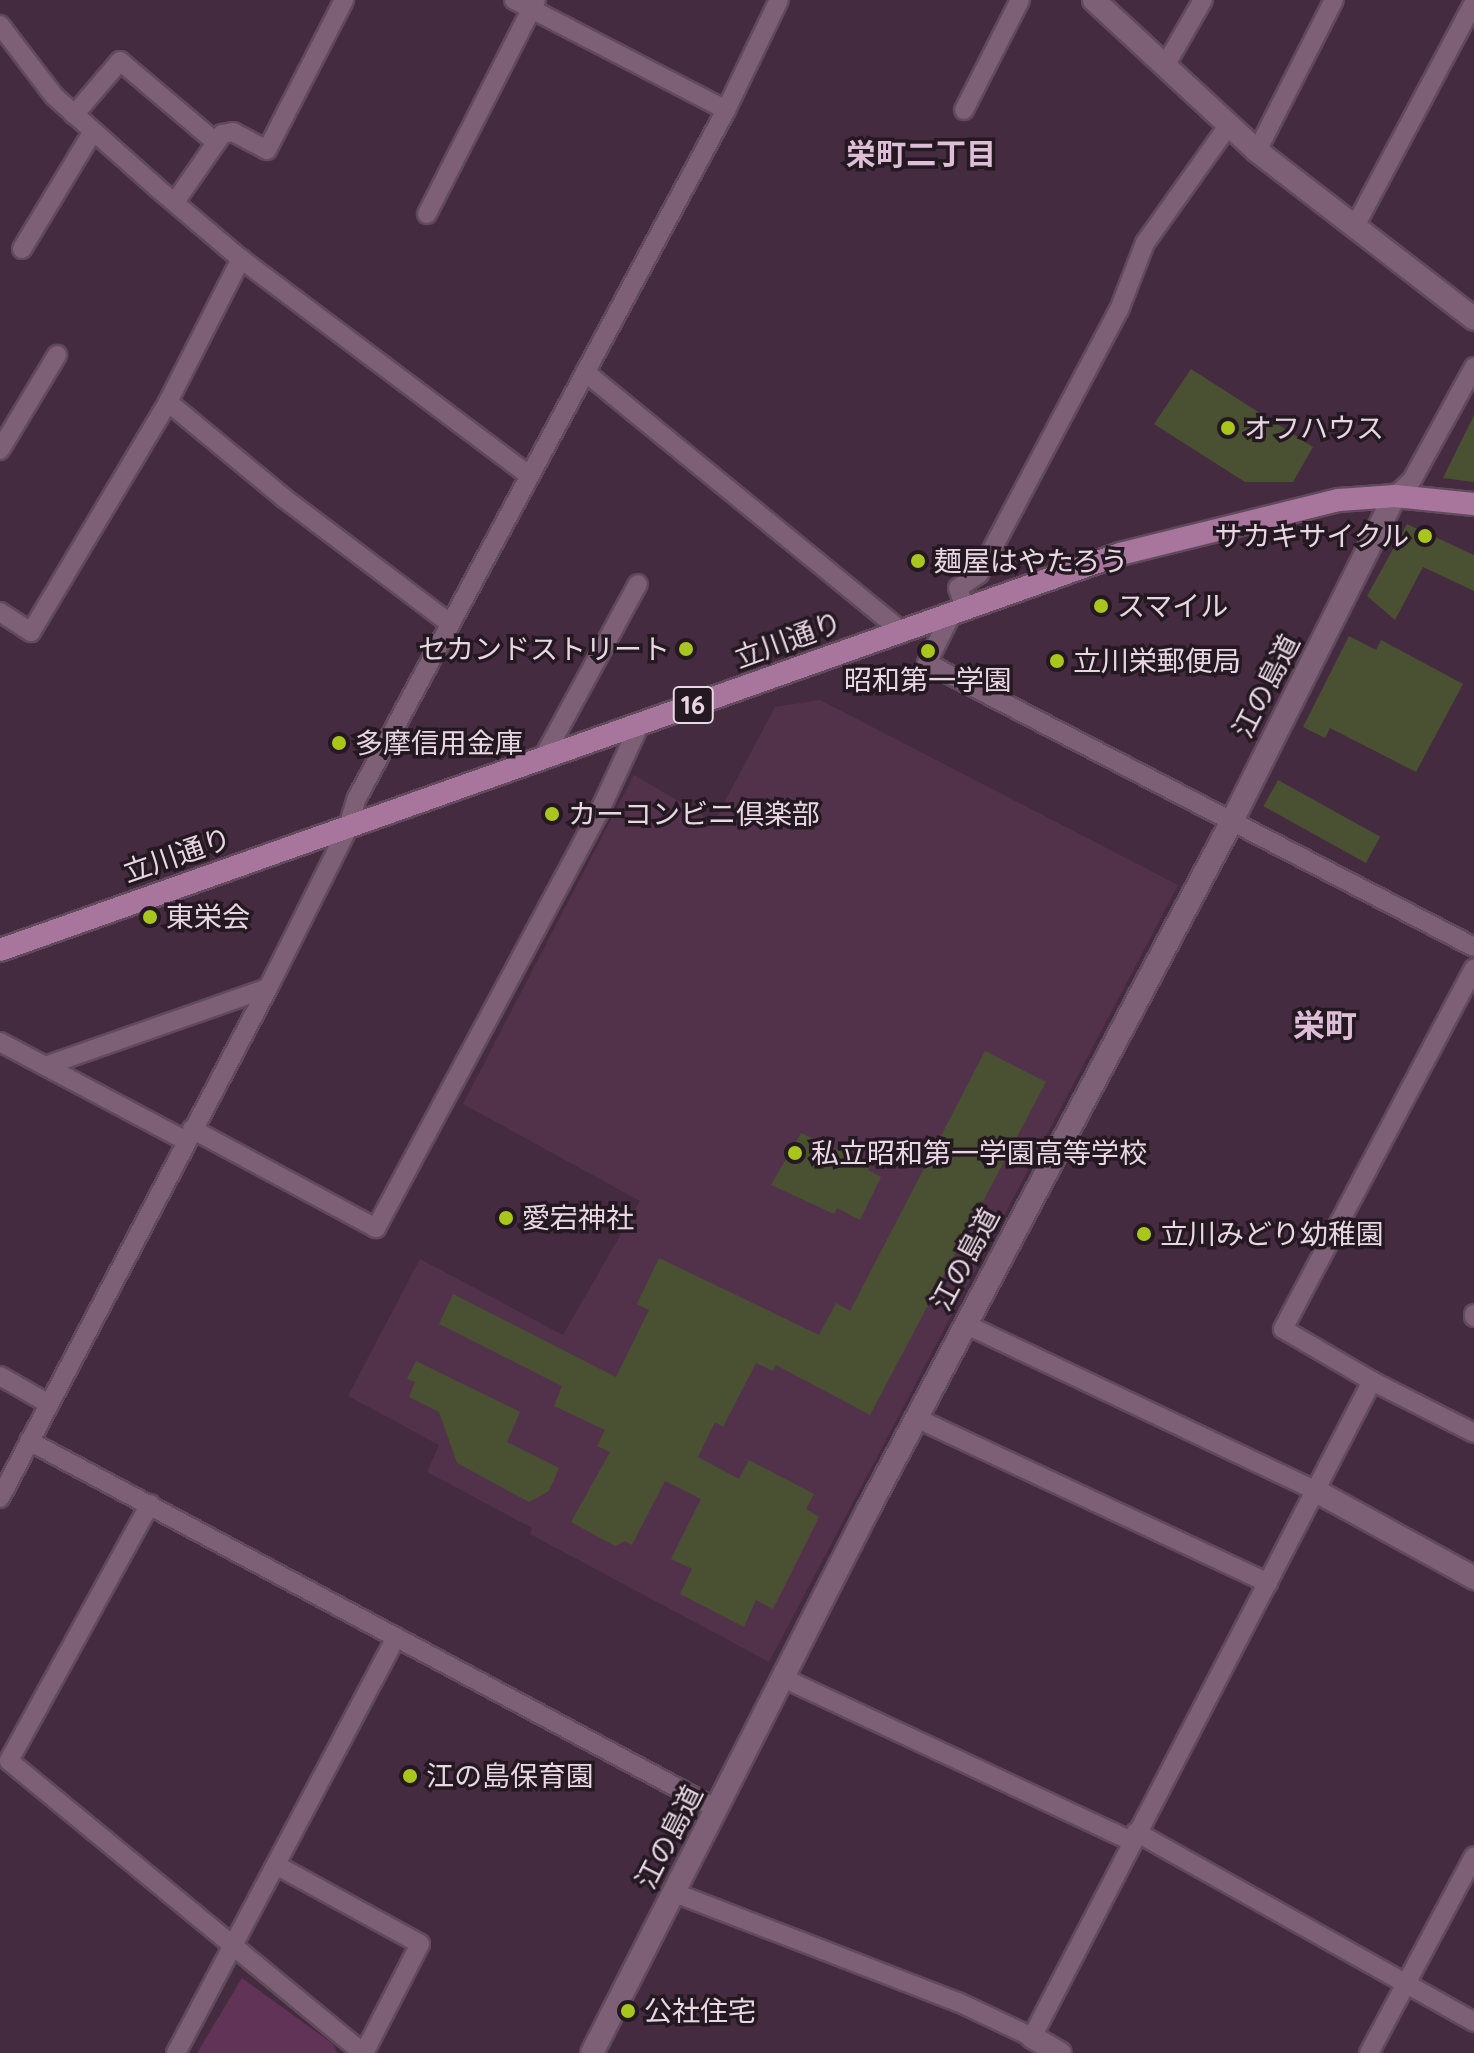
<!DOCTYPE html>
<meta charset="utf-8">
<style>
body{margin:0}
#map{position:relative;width:1474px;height:2053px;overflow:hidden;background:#452b3f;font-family:Quicksand,"Noto Sans JP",sans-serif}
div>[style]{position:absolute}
.built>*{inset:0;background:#52324b}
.green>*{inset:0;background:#603357}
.building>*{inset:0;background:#495132;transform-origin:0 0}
.roads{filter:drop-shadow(2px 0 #604a5b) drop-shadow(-2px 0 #604a5b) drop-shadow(0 2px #604a5b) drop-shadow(0 -2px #604a5b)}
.minor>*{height:18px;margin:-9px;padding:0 9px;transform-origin:9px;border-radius:9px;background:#7e6076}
.tertiary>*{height:22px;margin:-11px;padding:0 11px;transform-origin:11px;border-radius:11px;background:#7e6076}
.primary>*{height:22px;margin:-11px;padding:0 11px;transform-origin:11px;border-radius:11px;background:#a8769c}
.dots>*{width:22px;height:22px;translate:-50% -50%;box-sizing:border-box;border:4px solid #241821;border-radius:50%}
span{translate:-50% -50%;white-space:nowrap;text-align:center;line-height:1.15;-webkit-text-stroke:7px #241821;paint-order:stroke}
.shield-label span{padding:2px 6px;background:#241821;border:2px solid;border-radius:6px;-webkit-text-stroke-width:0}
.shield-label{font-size:26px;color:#e8d7e3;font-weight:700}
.poi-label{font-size:28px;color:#e8d7e3}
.left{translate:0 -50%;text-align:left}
.right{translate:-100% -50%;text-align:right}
.street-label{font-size:28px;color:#e8d7e3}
.neighbourhood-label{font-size:30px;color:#debdd6;font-weight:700}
.quarter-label{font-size:32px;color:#debdd6;font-weight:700}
</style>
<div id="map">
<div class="built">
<div style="clip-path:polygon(820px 700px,1178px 885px,769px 1662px,530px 1534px,532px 1528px,427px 1472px,439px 1445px,348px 1396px,420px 1259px,563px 1335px,640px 1201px,463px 1104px,634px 775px,714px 822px,775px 707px)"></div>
</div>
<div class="green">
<div style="clip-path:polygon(242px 1978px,333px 2044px,337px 2053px,197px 2053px)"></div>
</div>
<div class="building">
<div style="clip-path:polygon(1191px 369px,1313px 447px,1293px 482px,1245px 482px,1154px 424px)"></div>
<div style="clip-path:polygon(1474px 415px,1474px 482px,1443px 478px)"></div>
<div style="clip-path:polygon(1407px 524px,1474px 555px,1474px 591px,1423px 567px,1395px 620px,1367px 596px)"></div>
<div style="clip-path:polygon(1349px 636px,1376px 650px,1381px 640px,1463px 684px,1416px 772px,1330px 728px,1325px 738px,1303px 727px)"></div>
<div style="left:1278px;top:780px;width:117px;height:30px;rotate:29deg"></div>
<div style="clip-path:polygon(985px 1051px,1046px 1082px,870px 1415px,776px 1365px,773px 1371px,756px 1363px,723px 1427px,715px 1422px,698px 1457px,739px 1479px,749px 1460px,814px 1494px,806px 1509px,819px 1517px,773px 1609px,756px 1600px,744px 1627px,680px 1594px,692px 1569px,671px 1559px,701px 1499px,665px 1481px,632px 1545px,625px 1541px,615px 1546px,571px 1522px,610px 1452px,597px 1446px,605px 1430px,554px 1406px,562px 1386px,439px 1324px,453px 1294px,616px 1377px,649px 1310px,637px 1304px,659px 1258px,819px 1335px,836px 1303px,850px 1311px)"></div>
<div style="clip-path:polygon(801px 1133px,871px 1165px,868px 1170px,881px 1177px,860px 1220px,837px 1208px,834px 1214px,771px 1185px)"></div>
<div style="clip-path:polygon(416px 1361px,520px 1412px,507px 1442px,559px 1468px,549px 1491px,529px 1502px,457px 1463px,439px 1412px,409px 1397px,415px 1382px,407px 1379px)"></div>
</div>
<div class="roads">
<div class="minor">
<div style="left:514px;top:0;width:239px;rotate:27.4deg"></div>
<div style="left:0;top:25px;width:89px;rotate:52.7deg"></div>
<div style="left:54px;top:96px;width:137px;rotate:41.7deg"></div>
<div style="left:156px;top:187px;width:111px;rotate:40.3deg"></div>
<div style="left:241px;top:259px;width:358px;rotate:36.9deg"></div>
<div style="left:1165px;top:66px;width:76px;rotate:-60.1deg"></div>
<div style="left:964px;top:110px;width:123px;rotate:-63deg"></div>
<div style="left:74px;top:115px;width:71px;rotate:-49.6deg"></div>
<div style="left:120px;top:61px;width:122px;rotate:40.3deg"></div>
<div style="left:1257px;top:151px;width:169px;rotate:-63deg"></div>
<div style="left:175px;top:202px;width:83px;rotate:-55.3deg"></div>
<div style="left:222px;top:134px;width:11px;rotate:-10deg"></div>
<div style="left:233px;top:132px;width:38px;rotate:28deg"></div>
<div style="left:267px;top:150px;width:169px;rotate:-62.8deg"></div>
<div style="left:427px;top:214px;width:240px;rotate:-63deg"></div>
<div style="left:1354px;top:228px;width:256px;rotate:-62deg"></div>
<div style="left:22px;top:249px;width:135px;rotate:-58.9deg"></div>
<div style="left:585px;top:372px;width:409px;rotate:39.3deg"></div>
<div style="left:168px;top:402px;width:151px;rotate:39.6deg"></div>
<div style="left:284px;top:498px;width:207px;rotate:37.1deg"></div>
<div style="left:0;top:450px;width:111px;rotate:-59deg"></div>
<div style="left:1395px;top:496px;width:23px;rotate:-43deg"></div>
<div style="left:1412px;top:480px;width:129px;rotate:-61.2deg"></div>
<div style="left:965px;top:609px;width:22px;rotate:-108deg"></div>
<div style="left:958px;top:588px;width:25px;rotate:-34deg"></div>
<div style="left:979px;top:574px;width:299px;rotate:-62.1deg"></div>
<div style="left:1119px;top:310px;width:72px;rotate:-68.8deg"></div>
<div style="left:1145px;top:243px;width:145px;rotate:-54.6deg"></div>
<div style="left:0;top:612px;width:37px;rotate:33deg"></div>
<div style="left:31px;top:632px;width:268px;rotate:-59.2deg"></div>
<div style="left:168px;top:402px;width:161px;rotate:-63deg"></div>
<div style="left:952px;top:613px;width:56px;rotate:116.6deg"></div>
<div style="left:927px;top:663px;width:616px;rotate:27.44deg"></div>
<div style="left:543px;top:758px;width:198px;rotate:-61.4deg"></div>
<div style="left:0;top:1042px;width:211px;rotate:28deg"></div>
<div style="left:45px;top:1066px;width:236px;rotate:-19.3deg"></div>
<div style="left:192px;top:1129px;width:209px;rotate:28.3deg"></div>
<div style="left:376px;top:1228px;width:474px;rotate:-61.8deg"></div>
<div style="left:600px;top:810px;width:95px;rotate:-65.1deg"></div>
<div style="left:1474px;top:1314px;width:3px;rotate:90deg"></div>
<div style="left:965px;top:1324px;width:386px;rotate:25.4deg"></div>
<div style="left:0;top:1376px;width:56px;rotate:29.7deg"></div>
<div style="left:1372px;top:1381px;width:103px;rotate:-149.7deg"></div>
<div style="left:1283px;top:1329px;width:408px;rotate:-62.1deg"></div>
<div style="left:916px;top:1418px;width:389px;rotate:25.1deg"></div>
<div style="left:29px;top:1441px;width:780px;rotate:28.14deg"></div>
<div style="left:0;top:1498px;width:576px;rotate:-62.28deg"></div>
<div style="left:268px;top:988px;width:177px;rotate:-63.4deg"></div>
<div style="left:347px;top:830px;width:34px;rotate:-73deg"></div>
<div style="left:357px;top:798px;width:781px;rotate:-61.79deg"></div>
<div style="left:726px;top:110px;width:122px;rotate:-64.3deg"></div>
<div style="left:150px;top:1504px;width:293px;rotate:118.8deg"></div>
<div style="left:9px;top:1761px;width:459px;rotate:39.5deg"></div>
<div style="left:783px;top:1678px;width:384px;rotate:25.1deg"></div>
<div style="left:1136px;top:1832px;width:388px;rotate:29.3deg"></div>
<div style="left:276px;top:1865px;width:164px;rotate:28.7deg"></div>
<div style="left:420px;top:1944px;width:123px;rotate:117.2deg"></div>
<div style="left:675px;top:1893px;width:303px;rotate:21.1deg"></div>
<div style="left:958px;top:2002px;width:82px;rotate:25.3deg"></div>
<div style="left:1032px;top:2037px;width:739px;rotate:-62.6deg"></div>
<div style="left:1372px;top:1381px;width:114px;rotate:27deg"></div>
<div style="left:176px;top:2053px;width:470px;rotate:-62.1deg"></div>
<div style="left:1369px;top:2053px;width:223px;rotate:-61.9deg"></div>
</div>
<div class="tertiary">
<div style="left:1094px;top:0;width:222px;rotate:42.8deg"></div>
<div style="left:1257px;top:151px;width:274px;rotate:37.7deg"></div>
<div style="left:1314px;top:1490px;width:183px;rotate:28.8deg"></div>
<div style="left:1032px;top:2037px;width:32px;rotate:30deg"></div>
<div style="left:592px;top:2053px;width:611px;rotate:-63.06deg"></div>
<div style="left:869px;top:1508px;width:777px;rotate:-62.15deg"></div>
<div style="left:1232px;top:821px;width:364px;rotate:-63.4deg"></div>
</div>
<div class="primary">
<div style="left:0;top:950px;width:1188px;rotate:-19.47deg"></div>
<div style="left:1120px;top:554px;width:226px;rotate:-13.9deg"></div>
<div style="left:1339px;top:500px;width:56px;rotate:-4.1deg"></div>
<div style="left:1395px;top:496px;width:79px;rotate:5.8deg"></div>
</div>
</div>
<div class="dots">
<div style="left:1228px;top:428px;background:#a9c71b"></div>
<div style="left:1425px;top:536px;background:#a9c71b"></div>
<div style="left:918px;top:561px;background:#a9c71b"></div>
<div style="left:1101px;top:606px;background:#a9c71b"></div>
<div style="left:686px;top:649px;background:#a9c71b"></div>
<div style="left:928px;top:651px;background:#a9c71b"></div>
<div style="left:1057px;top:661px;background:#a9c71b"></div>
<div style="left:339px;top:743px;background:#a9c71b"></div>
<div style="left:552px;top:814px;background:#a9c71b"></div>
<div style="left:150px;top:917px;background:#a9c71b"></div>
<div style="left:795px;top:1153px;background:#a9c71b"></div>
<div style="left:506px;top:1218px;background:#a9c71b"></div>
<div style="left:1144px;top:1234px;background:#a9c71b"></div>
<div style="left:410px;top:1776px;background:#a9c71b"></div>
<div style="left:628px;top:2011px;background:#a9c71b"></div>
</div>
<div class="shield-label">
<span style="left:693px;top:705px">16</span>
</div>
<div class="poi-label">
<span class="left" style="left:1244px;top:428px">オフハウス</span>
<span class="right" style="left:1409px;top:536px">サカキサイクル</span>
<span class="left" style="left:934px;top:561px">麺屋はやたろう</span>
<span class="left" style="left:1117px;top:606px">スマイル</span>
<span class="right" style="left:670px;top:649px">セカンドストリート</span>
<span class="left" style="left:1073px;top:661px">立川栄郵便局</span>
<span style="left:928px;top:680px">昭和第一学園</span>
<span class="left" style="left:355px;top:743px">多摩信用金庫</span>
<span class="left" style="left:568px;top:814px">カーコンビニ倶楽部</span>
<span class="left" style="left:166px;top:917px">東栄会</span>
<span class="left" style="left:811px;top:1153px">私立昭和第一学園高等学校</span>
<span class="left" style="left:522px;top:1218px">愛宕神社</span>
<span class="left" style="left:1160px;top:1234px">立川みどり幼稚園</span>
<span class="left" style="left:426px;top:1776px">江の島保育園</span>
<span class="left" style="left:644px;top:2011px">公社住宅</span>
</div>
<div class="street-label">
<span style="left:788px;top:640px;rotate:-20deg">立川通り</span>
<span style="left:1266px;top:686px;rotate:-63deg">江の島道</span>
<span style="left:177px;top:855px;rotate:-19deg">立川通り</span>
<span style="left:965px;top:1259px;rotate:-62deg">江の島道</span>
<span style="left:669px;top:1837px;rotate:-63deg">江の島道</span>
</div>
<div class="neighbourhood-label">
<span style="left:921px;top:154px">栄町二丁目</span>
</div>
<div class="quarter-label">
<span style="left:1325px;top:1025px">栄町</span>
</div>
</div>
